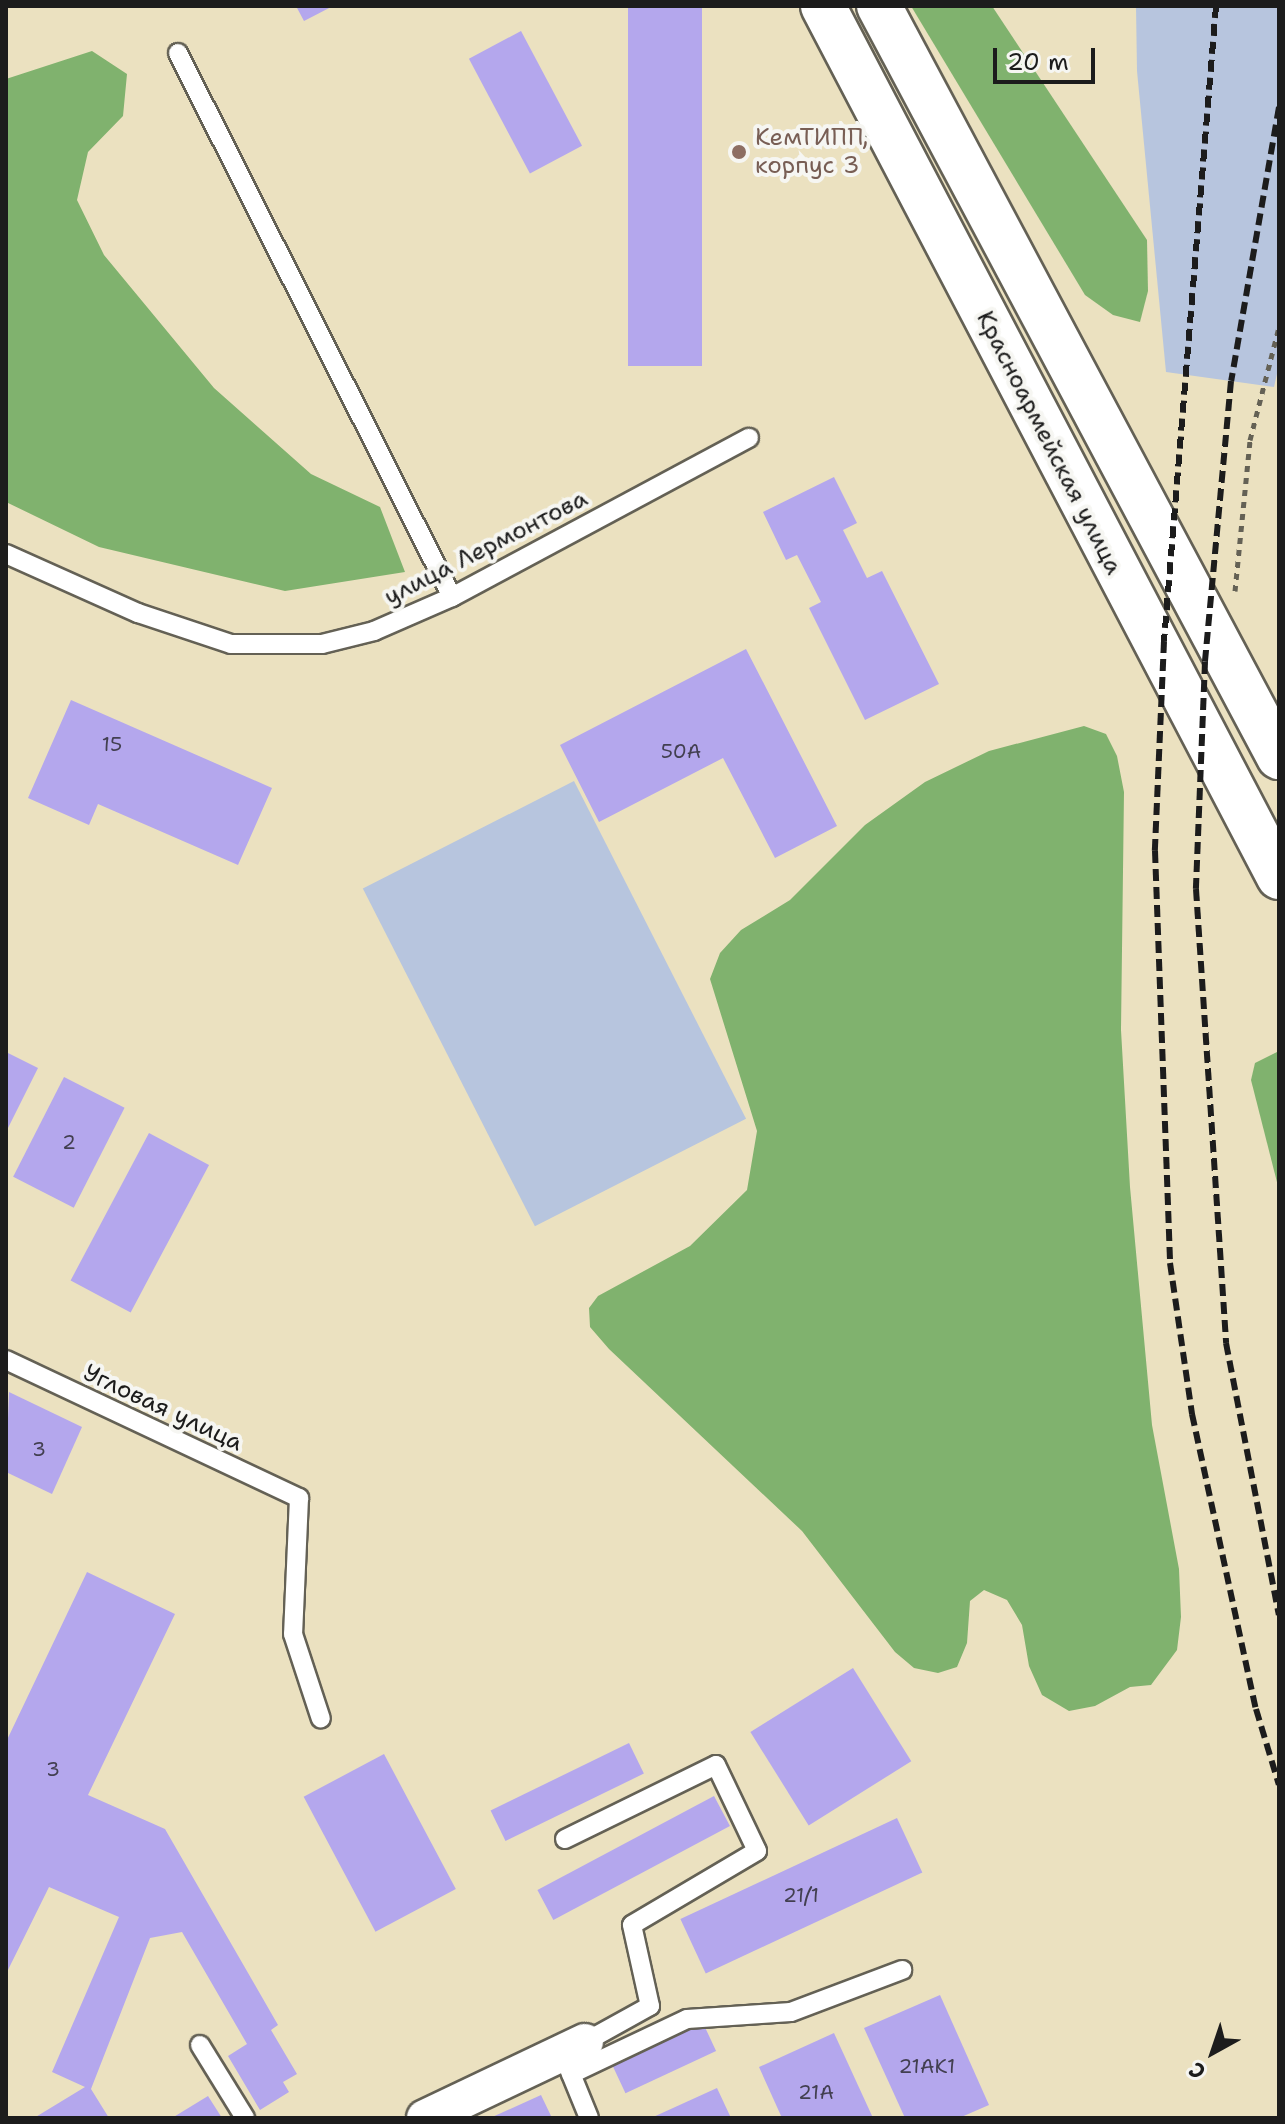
<!DOCTYPE html>
<meta charset="utf-8">
<style>
body{margin:0}
#map{position:relative;width:1285px;height:2124px;overflow:hidden;background:#ebe1c0;font-family:"Shantell Sans",sans-serif}
div>[style]{position:absolute}
.industrial>*{inset:0;background:#b7c5de;transform-origin:0 0}
.forest>*{inset:0;background:#80b26e}
.building>*{inset:0;background:#b4a7ed;transform-origin:0 0}
.path>*{height:5px;margin-top:-2.5px;transform-origin:0;background:repeating-linear-gradient(90deg,#646155 0 6px,transparent 0 12px)}
.roads{filter:drop-shadow(2px 0 #646155) drop-shadow(-2px 0 #646155) drop-shadow(0 2px #646155) drop-shadow(0 -2px #646155)}
.lane>*{height:18px;margin:-9px;padding:0 9px;transform-origin:9px;border-radius:9px;background:#fff}
.street>*{height:36px;margin:-18px;padding:0 18px;transform-origin:18px;border-radius:18px;background:#fff}
.primary>*{height:44px;margin:-22px;padding:0 22px;transform-origin:22px;border-radius:22px;background:#fff}
.rail>*{height:6px;margin-top:-3px;transform-origin:0;background:repeating-linear-gradient(90deg,#1c1c1c 0 12px,transparent 0 18px)}
.dots>*{width:22px;height:22px;translate:-50% -50%;box-sizing:border-box;border:4px solid #f6f6f2;border-radius:50%}
span{translate:-50% -50%;white-space:nowrap;text-align:center;line-height:1.15;-webkit-text-stroke:8px #f6f6f2;paint-order:stroke}
.number-label{font-size:20px;color:#423f50}
.number-label span{-webkit-text-stroke-width:0}
.education-label{font-size:24px;color:#785e54}
.left{translate:0 -50%;text-align:left}
.street-label{font-size:24px;color:#1c1c1c}
.frame{position:absolute;inset:0;border:8px solid #1c1c1c;pointer-events:none}
.north{position:absolute;left:1173px;top:2012px;width:80px;height:80px;-webkit-text-stroke:6px #f6f6f2;paint-order:stroke;rotate:220deg;font-size:22px;font-weight:700;line-height:32px;text-align:center;color:#1c1c1c}
.north::after{content:'';display:block;margin:auto;width:28px;height:36px;background:#1c1c1c;clip-path:polygon(50% 0,100% 100%,50% 72%,0 100%)}
.scale{position:absolute;left:993px;top:48px;width:102px;height:36px;box-sizing:border-box;border:4px solid #1c1c1c;border-top:0;padding-left:10px;font-size:24px;line-height:28px;white-space:nowrap;color:#1c1c1c;-webkit-text-stroke:6px #f6f6f2;paint-order:stroke}
</style>
<div id="map">
<div class="industrial">
<div style="clip-path:polygon(1136px 6px,1279px 6px,1279px 365px,1274px 387px,1166px 372px,1137px 71px)"></div>
<div style="left:574px;top:781px;width:379px;height:237px;rotate:63deg"></div>
</div>
<div class="forest">
<div style="clip-path:polygon(911px 6px,992px 6px,1147px 240px,1148px 291px,1140px 322px,1113px 315px,1085px 295px)"></div>
<div style="clip-path:polygon(92px 51px,127px 74px,123px 116px,88px 152px,77px 200px,104px 255px,214px 388px,311px 474px,380px 507px,405px 572px,285px 591px,99px 547px,6px 502px,6px 79px)"></div>
<div style="clip-path:polygon(1084px 726px,1106px 734px,1117px 756px,1124px 792px,1121px 1030px,1130px 1187px,1152px 1425px,1179px 1569px,1181px 1617px,1177px 1650px,1151px 1685px,1130px 1687px,1095px 1706px,1069px 1711px,1042px 1695px,1029px 1666px,1022px 1625px,1007px 1600px,984px 1590px,970px 1601px,967px 1643px,957px 1667px,938px 1673px,914px 1668px,895px 1652px,802px 1531px,609px 1349px,590px 1327px,589px 1308px,598px 1296px,690px 1246px,747px 1190px,757px 1131px,710px 979px,720px 953px,741px 930px,790px 900px,865px 825px,925px 782px,989px 751px)"></div>
<div style="clip-path:polygon(1279px 1051px,1279px 1190px,1251px 1080px,1255px 1063px)"></div>
</div>
<div class="building">
<div style="clip-path:polygon(296px 6px,333px 6px,304px 21px)"></div>
<div style="left:628px;top:6px;width:74px;height:360px"></div>
<div style="left:521px;top:31px;width:130px;height:59px;rotate:62deg"></div>
<div style="clip-path:polygon(834px 477px,857px 523px,843px 530px,867px 578px,882px 571px,939px 684px,865px 720px,809px 608px,821px 602px,797px 555px,786px 560px,763px 512px)"></div>
<div style="clip-path:polygon(746px 649px,837px 826px,775px 858px,723px 758px,599px 822px,560px 745px)"></div>
<div style="clip-path:polygon(71px 700px,272px 788px,238px 865px,98px 804px,89px 825px,28px 798px)"></div>
<div style="clip-path:polygon(6px 1052px,38px 1068px,6px 1132px)"></div>
<div style="left:64px;top:1077px;width:68px;height:112px;rotate:27deg"></div>
<div style="left:149px;top:1133px;width:68px;height:167px;rotate:28deg"></div>
<div style="clip-path:polygon(9px 1392px,82px 1427px,52px 1494px,6px 1472px)"></div>
<div style="clip-path:polygon(87px 1572px,175px 1614px,88px 1795px,165px 1829px,278px 2025px,271px 2030px,297px 2074px,283px 2082px,289px 2092px,260px 2110px,228px 2056px,247px 2044px,182px 1932px,150px 1938px,91px 2089px,109px 2118px,34px 2118px,85px 2087px,52px 2072px,119px 1917px,49px 1887px,6px 1974px,6px 1742px)"></div>
<div style="left:853px;top:1668px;width:110px;height:121px;rotate:58deg"></div>
<div style="left:629px;top:1743px;width:34px;height:154px;rotate:64deg"></div>
<div style="left:384px;top:1754px;width:153px;height:91px;rotate:62deg"></div>
<div style="left:714px;top:1796px;width:34px;height:200px;rotate:62deg"></div>
<div style="left:897px;top:1818px;width:60px;height:239px;rotate:65deg"></div>
<div style="clip-path:polygon(940px 1995px,989px 2105px,959px 2118px,905px 2118px,864px 2028px)"></div>
<div style="left:703px;top:2023px;width:31px;height:100px;rotate:65deg"></div>
<div style="clip-path:polygon(834px 2033px,873px 2118px,782px 2118px,759px 2067px)"></div>
<div style="clip-path:polygon(717px 2088px,731px 2118px,651px 2118px)"></div>
<div style="clip-path:polygon(541px 2095px,552px 2118px,490px 2118px)"></div>
<div style="clip-path:polygon(208px 2096px,222px 2118px,172px 2118px)"></div>
</div>
<div class="path">
<div style="left:1235px;top:591px;width:152px;rotate:-84.3deg"></div>
<div style="left:1250px;top:440px;width:117px;rotate:-75.6deg"></div>
</div>
<div class="roads">
<div class="lane">
<div style="left:178px;top:53px;width:609px;rotate:63.27deg"></div>
<div style="left:6px;top:554px;width:145px;rotate:24.1deg"></div>
<div style="left:138px;top:613px;width:98px;rotate:18.4deg"></div>
<div style="left:231px;top:644px;width:91px"></div>
<div style="left:322px;top:644px;width:54px;rotate:-14deg"></div>
<div style="left:374px;top:631px;width:85px;rotate:-23.6deg"></div>
<div style="left:452px;top:597px;width:337px;rotate:-28.2deg"></div>
<div style="left:6px;top:1360px;width:324px;rotate:25.2deg"></div>
<div style="left:299px;top:1498px;width:136px;rotate:92.5deg"></div>
<div style="left:293px;top:1634px;width:89px;rotate:71.8deg"></div>
<div style="left:565px;top:1839px;width:168px;rotate:-26.1deg"></div>
<div style="left:716px;top:1765px;width:95px;rotate:64.5deg"></div>
<div style="left:757px;top:1851px;width:145px;rotate:149.4deg"></div>
<div style="left:632px;top:1925px;width:83px;rotate:77.5deg"></div>
<div style="left:650px;top:2006px;width:74px;rotate:151deg"></div>
<div style="left:200px;top:2045px;width:86px;rotate:58.3deg"></div>
<div style="left:567px;top:2064px;width:58px;rotate:67.8deg"></div>
<div style="left:571px;top:2074px;width:128px;rotate:-25.4deg"></div>
<div style="left:687px;top:2019px;width:104px;rotate:-3.9deg"></div>
<div style="left:791px;top:2012px;width:119px;rotate:-20.7deg"></div>
</div>
<div class="street">
<div style="left:425px;top:2118px;width:177px;rotate:-25.4deg"></div>
</div>
<div class="primary">
<div style="left:823px;top:6px;width:983px;rotate:62.37deg"></div>
<div style="left:879px;top:6px;width:851px;rotate:61.96deg"></div>
</div>
</div>
<div class="rail">
<div style="left:1216px;top:6px;width:637px;rotate:94.68deg"></div>
<div style="left:1164px;top:641px;width:210px;rotate:92.5deg"></div>
<div style="left:1155px;top:851px;width:412px;rotate:87.9deg"></div>
<div style="left:1170px;top:1263px;width:153px;rotate:81.7deg"></div>
<div style="left:1192px;top:1414px;width:302px;rotate:77.8deg"></div>
<div style="left:1256px;top:1709px;width:79px;rotate:73.2deg"></div>
<div style="left:1279px;top:107px;width:278px;rotate:99.9deg"></div>
<div style="left:1231px;top:381px;width:282px;rotate:95.3deg"></div>
<div style="left:1205px;top:662px;width:227px;rotate:92.3deg"></div>
<div style="left:1196px;top:889px;width:455px;rotate:86.2deg"></div>
<div style="left:1226px;top:1343px;width:277px;rotate:79deg"></div>
</div>
<div class="dots">
<div style="left:739px;top:152px;background:#8d6e63"></div>
</div>
<div class="number-label">
<span style="left:112px;top:744px">15</span>
<span style="left:681px;top:751px">50А</span>
<span style="left:69px;top:1142px">2</span>
<span style="left:39px;top:1449px">3</span>
<span style="left:53px;top:1769px">3</span>
<span style="left:801px;top:1895px">21/1</span>
<span style="left:927px;top:2066px">21АК1</span>
<span style="left:816px;top:2092px">21А</span>
</div>
<div class="education-label">
<span class="left" style="left:755px;top:152px">КемТИПП,<br>корпус 3</span>
</div>
<div class="street-label">
<span style="left:1049px;top:443px;rotate:63deg">Красноармейская улица</span>
<span style="left:486px;top:548px;rotate:-27deg">улица Лермонтова</span>
<span style="left:163px;top:1408px;rotate:25deg">Угловая улица</span>
</div>
<div class="frame"></div>
<div class="north">С</div>
<div class="scale">20 m</div>
</div>
